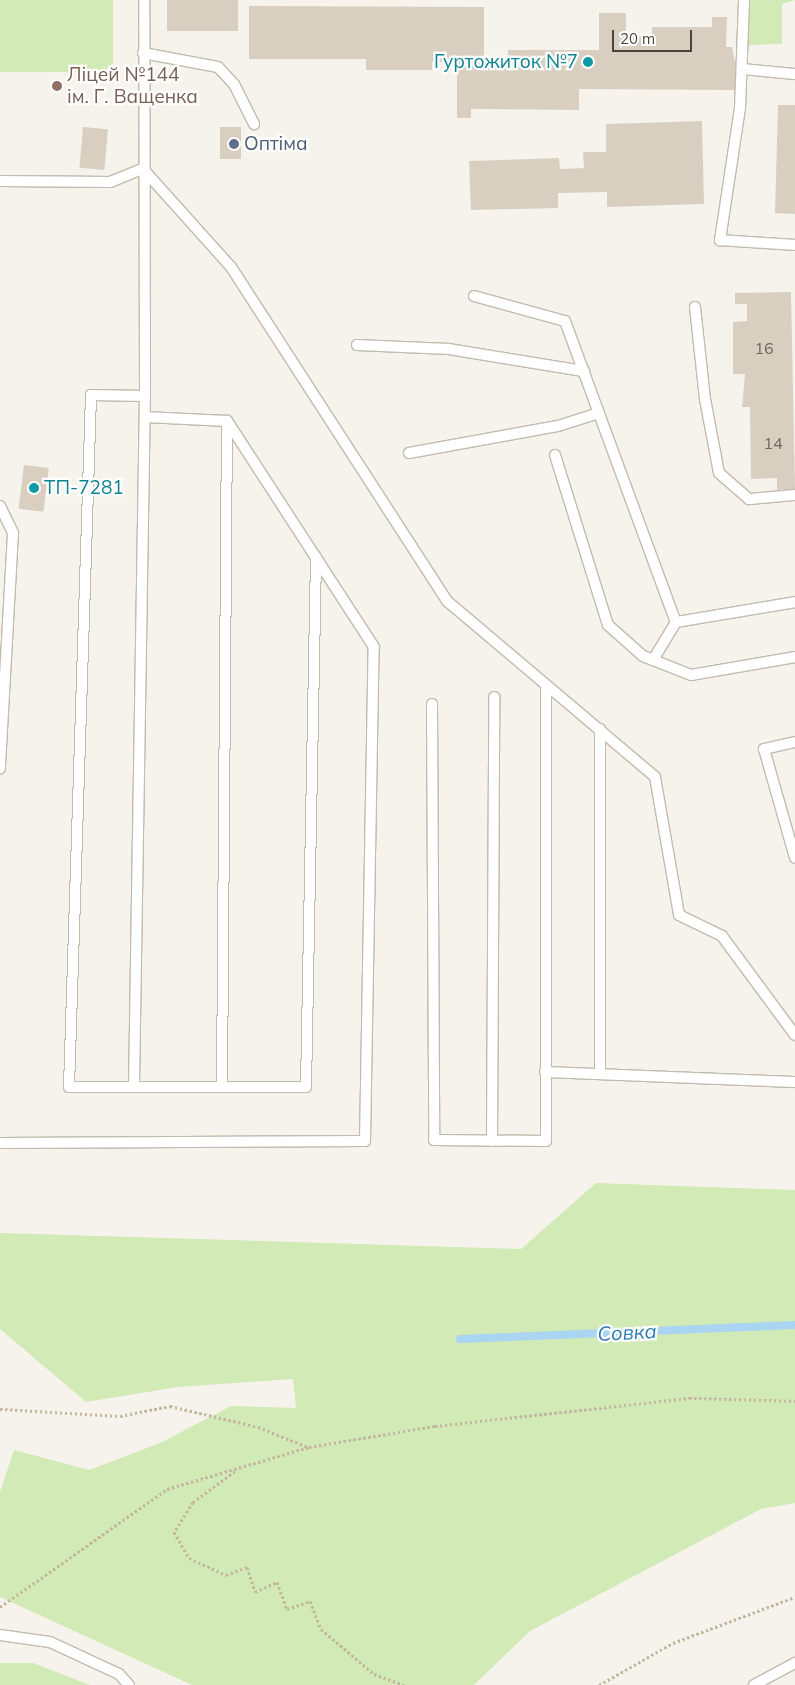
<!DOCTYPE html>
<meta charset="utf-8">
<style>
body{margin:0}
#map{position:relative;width:795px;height:1685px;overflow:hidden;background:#f6f3ec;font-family:Mulish,sans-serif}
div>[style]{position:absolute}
.green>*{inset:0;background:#d2eab5;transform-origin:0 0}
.stream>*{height:8px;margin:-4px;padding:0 4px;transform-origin:4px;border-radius:4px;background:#a9d4f2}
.building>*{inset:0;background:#d8cfc1;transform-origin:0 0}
.path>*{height:3px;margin-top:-1.5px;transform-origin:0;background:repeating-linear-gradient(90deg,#c4b79f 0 2.5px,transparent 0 5px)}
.roads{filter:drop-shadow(1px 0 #c2bbae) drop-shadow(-1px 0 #c2bbae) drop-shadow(0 1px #c2bbae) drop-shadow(0 -1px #c2bbae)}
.lane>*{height:10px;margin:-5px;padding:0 5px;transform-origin:5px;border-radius:5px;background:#fff}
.dots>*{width:14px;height:14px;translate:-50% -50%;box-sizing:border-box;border:2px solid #fff;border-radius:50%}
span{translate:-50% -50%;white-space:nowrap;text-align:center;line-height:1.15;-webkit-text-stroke:4.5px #fff;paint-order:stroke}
.number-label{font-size:16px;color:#6e675b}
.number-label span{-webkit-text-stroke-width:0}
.culture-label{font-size:19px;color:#0d838f}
.right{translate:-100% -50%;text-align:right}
.left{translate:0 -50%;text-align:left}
.education-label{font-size:19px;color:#785e54}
.service-label{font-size:19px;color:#4e5e75}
.water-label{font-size:20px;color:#2e7ab2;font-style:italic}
.scale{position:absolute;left:612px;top:30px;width:80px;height:22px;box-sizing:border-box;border:2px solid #4b4439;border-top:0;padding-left:6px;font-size:15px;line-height:18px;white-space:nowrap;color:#4b4439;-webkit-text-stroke:4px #fff;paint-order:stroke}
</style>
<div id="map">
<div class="green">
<div style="left:0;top:0;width:113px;height:72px"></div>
<div style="clip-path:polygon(749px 0,795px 0,782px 4px,782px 44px,749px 45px)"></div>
<div style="clip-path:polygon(596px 1183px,795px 1190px,795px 1503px,761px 1509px,530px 1631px,474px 1685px,192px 1685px,0 1597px,0 1492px,14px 1450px,89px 1470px,160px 1443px,231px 1406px,296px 1408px,293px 1379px,178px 1387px,86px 1402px,0 1329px,0 1233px,521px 1249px)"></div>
<div style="clip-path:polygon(0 1663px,33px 1663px,90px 1685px,0 1685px)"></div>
</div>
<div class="stream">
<div style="left:460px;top:1339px;width:335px;rotate:-2.4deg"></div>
</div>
<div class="building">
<div style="left:167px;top:0;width:71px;height:31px"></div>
<div style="clip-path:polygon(249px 6px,484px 7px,484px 59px,508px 59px,508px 50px,599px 50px,599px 13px,626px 13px,626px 37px,652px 36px,652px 27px,712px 27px,712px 17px,727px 17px,726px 47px,732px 47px,735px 63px,735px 90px,579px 89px,579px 110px,471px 109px,471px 118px,457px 118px,457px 62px,432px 62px,432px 70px,366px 70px,366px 59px,249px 59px)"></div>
<div style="clip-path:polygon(778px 105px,795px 105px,795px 214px,775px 213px)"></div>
<div style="clip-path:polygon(702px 121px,704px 204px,607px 207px,607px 192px,558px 193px,558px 208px,471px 210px,469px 161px,559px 158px,560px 169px,584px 168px,583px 152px,606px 152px,606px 124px)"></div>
<div style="left:83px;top:127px;width:25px;height:41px;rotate:5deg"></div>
<div style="left:220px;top:127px;width:21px;height:32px"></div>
<div style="clip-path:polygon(791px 292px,795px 489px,777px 490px,777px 478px,751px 479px,750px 407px,742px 407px,745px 374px,733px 374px,733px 322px,747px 321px,747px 304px,735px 304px,735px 293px)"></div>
<div style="left:24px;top:465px;width:25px;height:44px;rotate:7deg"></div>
</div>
<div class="path">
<div style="left:0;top:1409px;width:120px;rotate:3.3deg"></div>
<div style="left:120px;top:1416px;width:51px;rotate:-11.3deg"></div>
<div style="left:170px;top:1406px;width:90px;rotate:13.4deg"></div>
<div style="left:258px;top:1427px;width:54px;rotate:21.8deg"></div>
<div style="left:235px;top:1471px;width:52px;rotate:143.6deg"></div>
<div style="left:193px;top:1502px;width:36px;rotate:122deg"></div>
<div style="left:174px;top:1532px;width:30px;rotate:60deg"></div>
<div style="left:189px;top:1558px;width:41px;rotate:24.7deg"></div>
<div style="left:226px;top:1575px;width:22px;rotate:-21deg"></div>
<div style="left:247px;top:1567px;width:26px;rotate:72deg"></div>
<div style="left:255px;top:1592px;width:24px;rotate:-24deg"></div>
<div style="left:277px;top:1582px;width:29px;rotate:70deg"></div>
<div style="left:287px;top:1609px;width:24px;rotate:-19deg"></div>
<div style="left:310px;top:1601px;width:30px;rotate:69deg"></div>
<div style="left:321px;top:1629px;width:70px;rotate:40.3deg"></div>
<div style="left:374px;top:1674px;width:32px;rotate:20deg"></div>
<div style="left:0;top:1607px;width:204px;rotate:-35.2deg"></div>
<div style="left:167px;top:1489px;width:148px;rotate:-16.5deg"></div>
<div style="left:309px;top:1447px;width:128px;rotate:-9.5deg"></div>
<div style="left:435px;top:1426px;width:256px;rotate:-6.3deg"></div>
<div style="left:689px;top:1398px;width:106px;rotate:1.6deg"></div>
<div style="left:599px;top:1685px;width:85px;rotate:-29.6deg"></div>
<div style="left:673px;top:1643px;width:130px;rotate:-20.7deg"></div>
</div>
<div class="roads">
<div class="lane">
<div style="left:744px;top:0;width:108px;rotate:92.1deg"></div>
<div style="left:740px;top:108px;width:134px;rotate:98.6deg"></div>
<div style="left:720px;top:240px;width:75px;rotate:3.8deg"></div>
<div style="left:143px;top:53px;width:76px;rotate:10.6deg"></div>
<div style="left:218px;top:67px;width:23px;rotate:47deg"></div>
<div style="left:234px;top:84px;width:45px;rotate:63.4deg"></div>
<div style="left:742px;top:69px;width:53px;rotate:5.4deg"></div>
<div style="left:143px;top:169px;width:132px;rotate:48.1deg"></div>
<div style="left:231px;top:267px;width:398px;rotate:57.1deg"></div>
<div style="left:447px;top:601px;width:272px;rotate:40.2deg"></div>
<div style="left:655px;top:777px;width:140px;rotate:80.1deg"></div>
<div style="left:679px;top:915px;width:48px;rotate:26deg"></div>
<div style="left:722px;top:936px;width:123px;rotate:53.6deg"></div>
<div style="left:0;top:181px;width:110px;rotate:0.5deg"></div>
<div style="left:110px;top:182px;width:35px;rotate:-22deg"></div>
<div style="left:474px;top:296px;width:94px;rotate:15.4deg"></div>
<div style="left:565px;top:321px;width:321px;rotate:69.8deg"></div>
<div style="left:676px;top:622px;width:121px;rotate:-9.5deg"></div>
<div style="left:695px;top:307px;width:93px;rotate:83.8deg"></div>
<div style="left:705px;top:399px;width:75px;rotate:79.3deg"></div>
<div style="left:719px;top:473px;width:40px;rotate:41deg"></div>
<div style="left:749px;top:499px;width:46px;rotate:-5deg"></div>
<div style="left:357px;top:345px;width:92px;rotate:2.5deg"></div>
<div style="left:449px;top:349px;width:137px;rotate:9.3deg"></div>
<div style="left:145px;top:396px;width:54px;rotate:-178.9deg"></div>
<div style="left:91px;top:395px;width:692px;rotate:91.82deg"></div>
<div style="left:69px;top:1087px;width:237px"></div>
<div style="left:306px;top:1087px;width:530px;rotate:-88.92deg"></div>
<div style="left:145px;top:417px;width:82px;rotate:2.8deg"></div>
<div style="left:409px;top:453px;width:151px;rotate:-10.3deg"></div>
<div style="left:558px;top:426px;width:43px;rotate:-17.6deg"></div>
<div style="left:555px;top:455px;width:178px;rotate:72.7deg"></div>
<div style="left:608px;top:625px;width:47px;rotate:41.5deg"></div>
<div style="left:643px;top:656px;width:52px;rotate:21.6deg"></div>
<div style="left:691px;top:675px;width:106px;rotate:-9.8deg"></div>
<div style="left:0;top:506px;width:30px;rotate:64deg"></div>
<div style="left:13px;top:533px;width:236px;rotate:93.2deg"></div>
<div style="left:653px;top:660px;width:44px;rotate:-58.8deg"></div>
<div style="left:432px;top:704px;width:436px;rotate:89.7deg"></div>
<div style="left:434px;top:1140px;width:112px;rotate:0.5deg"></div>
<div style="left:546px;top:1141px;width:455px;rotate:-90deg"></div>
<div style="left:600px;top:729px;width:345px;rotate:90deg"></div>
<div style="left:795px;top:742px;width:32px;rotate:167deg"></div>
<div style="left:764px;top:749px;width:113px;rotate:74.1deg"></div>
<div style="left:545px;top:1072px;width:250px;rotate:2.3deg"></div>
<div style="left:222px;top:1084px;width:663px;rotate:-89.57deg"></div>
<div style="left:134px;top:1086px;width:690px;rotate:-89.09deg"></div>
<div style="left:145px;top:396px;width:396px;rotate:-90.1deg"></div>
<div style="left:492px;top:1141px;width:444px;rotate:-89.7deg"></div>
<div style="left:0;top:1143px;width:365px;rotate:-0.3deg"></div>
<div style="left:365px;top:1141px;width:494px;rotate:-89deg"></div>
<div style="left:374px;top:647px;width:270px;rotate:-123deg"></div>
<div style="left:0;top:1635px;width:50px;rotate:8deg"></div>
<div style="left:50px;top:1642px;width:76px;rotate:24.9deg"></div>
<div style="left:119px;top:1674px;width:15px;rotate:48deg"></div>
<div style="left:754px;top:1685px;width:47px;rotate:-28.2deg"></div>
</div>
</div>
<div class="dots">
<div style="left:588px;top:62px;background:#0f9aa8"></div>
<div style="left:57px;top:86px;background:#8d6e63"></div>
<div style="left:234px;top:144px;background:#5c6f8a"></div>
<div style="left:34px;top:488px;background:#0f9aa8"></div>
</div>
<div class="number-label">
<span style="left:764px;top:348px">16</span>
<span style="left:773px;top:443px">14</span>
</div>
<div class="culture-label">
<span class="right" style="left:578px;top:62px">Гуртожиток №7</span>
<span class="left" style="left:44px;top:488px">ТП-7281</span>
</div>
<div class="education-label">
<span class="left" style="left:67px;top:86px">Ліцей №144<br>ім. Г. Ващенка</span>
</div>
<div class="service-label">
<span class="left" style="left:244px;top:144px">Оптіма</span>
</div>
<div class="water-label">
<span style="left:627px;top:1332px;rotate:-3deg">Совка</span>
</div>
<div class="scale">20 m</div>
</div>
